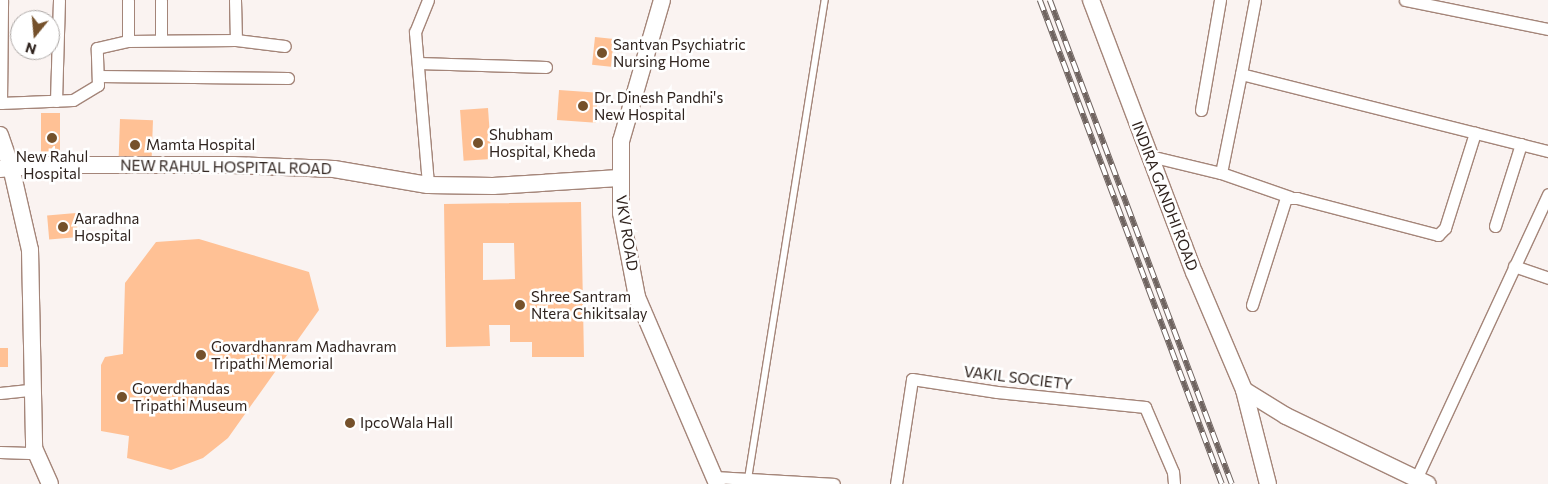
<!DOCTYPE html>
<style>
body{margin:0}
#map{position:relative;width:1548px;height:484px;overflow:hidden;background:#faf3f1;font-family:Commissioner,sans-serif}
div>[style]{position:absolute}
.building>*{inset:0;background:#ffc195;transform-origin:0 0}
.roads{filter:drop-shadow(1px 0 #a48579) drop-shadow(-1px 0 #a48579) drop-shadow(0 1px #a48579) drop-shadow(0 -1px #a48579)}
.lane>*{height:5.5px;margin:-2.75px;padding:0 2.75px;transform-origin:2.75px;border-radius:2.75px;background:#fff}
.street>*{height:11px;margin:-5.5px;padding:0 5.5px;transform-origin:5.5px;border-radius:5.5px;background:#fff}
.secondary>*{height:16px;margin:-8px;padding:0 8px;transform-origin:8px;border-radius:8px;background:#fff}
.rail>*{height:5.5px;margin-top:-2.75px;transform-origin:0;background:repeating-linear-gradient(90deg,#fff 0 11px,#6f6460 0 22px);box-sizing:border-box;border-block:1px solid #6f6460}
.dots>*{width:14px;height:14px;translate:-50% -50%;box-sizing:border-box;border:2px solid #fff;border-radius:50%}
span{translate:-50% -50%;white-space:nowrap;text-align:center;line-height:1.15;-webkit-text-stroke:5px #fff;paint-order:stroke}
.poi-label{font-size:15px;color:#30241f}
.left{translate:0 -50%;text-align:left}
.street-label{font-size:15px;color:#30241f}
.north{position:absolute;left:10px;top:10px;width:50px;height:50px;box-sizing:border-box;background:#fff;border:1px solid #aca7a5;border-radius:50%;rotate:197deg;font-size:14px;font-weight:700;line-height:20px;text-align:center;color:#30241f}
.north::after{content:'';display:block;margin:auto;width:18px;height:22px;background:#75512b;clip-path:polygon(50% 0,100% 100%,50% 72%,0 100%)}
</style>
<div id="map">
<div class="building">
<div style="left:595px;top:37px;width:19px;height:28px;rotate:6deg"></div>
<div style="left:559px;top:90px;width:39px;height:30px;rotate:4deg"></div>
<div style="left:488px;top:108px;width:51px;height:28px;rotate:86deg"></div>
<div style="left:41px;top:113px;width:19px;height:39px"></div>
<div style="left:120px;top:119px;width:33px;height:42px;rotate:2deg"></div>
<div style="clip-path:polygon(evenodd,581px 202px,584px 357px,532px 357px,532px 342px,510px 342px,510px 325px,489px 325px,490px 346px,446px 347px,444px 204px,581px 202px,483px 243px,514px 243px,515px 279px,483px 280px,483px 243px)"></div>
<div style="left:76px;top:213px;width:24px;height:29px;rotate:85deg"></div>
<div style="clip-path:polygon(199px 239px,309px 272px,319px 310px,228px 438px,203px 458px,171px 470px,127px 458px,129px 436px,101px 431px,101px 365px,105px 357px,123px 354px,125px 283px,156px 242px)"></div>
<div style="left:0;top:348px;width:8px;height:19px"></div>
</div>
<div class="roads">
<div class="lane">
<div style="left:748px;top:479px;width:485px;rotate:-80.9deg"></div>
</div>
<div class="street">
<div style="left:128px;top:0;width:41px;rotate:90deg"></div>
<div style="left:235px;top:0;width:40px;rotate:88.6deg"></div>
<div style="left:428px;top:0;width:35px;rotate:112deg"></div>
<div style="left:415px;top:32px;width:154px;rotate:85.1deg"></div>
<div style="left:1405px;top:0;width:146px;rotate:11.5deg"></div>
<div style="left:161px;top:39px;width:39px;rotate:-90deg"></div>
<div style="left:418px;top:63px;width:128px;rotate:1.8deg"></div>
<div style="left:1241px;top:74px;width:75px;rotate:-79.3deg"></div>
<div style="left:98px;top:76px;width:190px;rotate:0.6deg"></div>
<div style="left:56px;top:101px;width:101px;rotate:-88.3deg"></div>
<div style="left:0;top:103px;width:73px;rotate:-2.4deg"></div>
<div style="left:73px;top:100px;width:29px;rotate:-31deg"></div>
<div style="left:98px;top:85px;width:37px;rotate:-92deg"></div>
<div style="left:97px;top:48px;width:32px;rotate:-13deg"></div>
<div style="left:128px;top:41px;width:108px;rotate:-0.5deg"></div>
<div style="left:236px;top:40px;width:49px;rotate:7deg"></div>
<div style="left:1px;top:103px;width:103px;rotate:-89.4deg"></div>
<div style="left:1201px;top:110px;width:112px;rotate:-80.2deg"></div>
<div style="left:1150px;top:156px;width:73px;rotate:13.5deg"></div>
<div style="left:1221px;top:173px;width:101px;rotate:-78.6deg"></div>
<div style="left:1241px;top:74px;width:317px;rotate:14.1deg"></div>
<div style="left:1221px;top:173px;width:73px;rotate:19.2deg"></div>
<div style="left:1495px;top:226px;width:86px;rotate:-72.4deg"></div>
<div style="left:1514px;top:266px;width:36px;rotate:19deg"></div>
<div style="left:1252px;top:305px;width:112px;rotate:-72.4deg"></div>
<div style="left:1286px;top:198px;width:11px"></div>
<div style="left:1297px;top:198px;width:146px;rotate:14.7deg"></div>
<div style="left:1438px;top:235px;width:10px;rotate:-45deg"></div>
<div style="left:1445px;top:228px;width:100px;rotate:-72.5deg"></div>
<div style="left:0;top:393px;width:31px;rotate:-6deg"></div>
<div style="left:0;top:452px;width:36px;rotate:2deg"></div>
<div style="left:716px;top:477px;width:118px;rotate:3.4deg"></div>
<div style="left:1416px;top:479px;width:314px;rotate:-65.1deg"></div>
<div style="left:896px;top:484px;width:106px;rotate:-81.3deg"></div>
<div style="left:912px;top:379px;width:86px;rotate:8.7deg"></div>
<div style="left:997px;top:392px;width:149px;rotate:5.8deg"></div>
<div style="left:1145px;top:407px;width:71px;rotate:66.7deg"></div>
<div style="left:1173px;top:472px;width:12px;rotate:85deg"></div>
</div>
<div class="secondary">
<div style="left:662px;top:0;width:147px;rotate:106.2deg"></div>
<div style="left:621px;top:141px;width:72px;rotate:90deg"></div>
<div style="left:621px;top:213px;width:86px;rotate:79.2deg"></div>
<div style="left:637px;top:297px;width:203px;rotate:66.8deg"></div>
<div style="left:1091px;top:0;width:291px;rotate:69.3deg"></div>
<div style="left:1194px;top:272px;width:128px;rotate:67deg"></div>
<div style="left:1244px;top:390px;width:97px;rotate:75.7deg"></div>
<div style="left:0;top:135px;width:34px;rotate:71deg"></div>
<div style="left:11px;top:167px;width:85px;rotate:77.1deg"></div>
<div style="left:30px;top:250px;width:198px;rotate:88.8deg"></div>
<div style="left:34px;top:448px;width:39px;rotate:66deg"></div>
<div style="left:0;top:169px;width:42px;rotate:-5.4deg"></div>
<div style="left:42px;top:165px;width:191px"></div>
<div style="left:233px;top:165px;width:101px;rotate:2.3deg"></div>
<div style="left:334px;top:169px;width:95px;rotate:9.7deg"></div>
<div style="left:428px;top:185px;width:65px;rotate:0.9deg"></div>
<div style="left:493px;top:186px;width:126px;rotate:-3.6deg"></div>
<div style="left:1244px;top:390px;width:49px;rotate:31.8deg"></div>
<div style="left:1286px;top:416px;width:157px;rotate:25.7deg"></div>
</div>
</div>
<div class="rail">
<div style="left:1040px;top:0;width:517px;rotate:69.39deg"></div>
<div style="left:1050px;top:0;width:517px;rotate:69.39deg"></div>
</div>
<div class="dots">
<div style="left:602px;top:53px;background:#75512b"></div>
<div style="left:583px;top:106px;background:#75512b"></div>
<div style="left:52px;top:138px;background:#75512b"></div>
<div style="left:478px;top:143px;background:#75512b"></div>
<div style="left:135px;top:145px;background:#75512b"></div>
<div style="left:63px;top:227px;background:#75512b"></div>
<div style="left:520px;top:305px;background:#75512b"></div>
<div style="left:201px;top:355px;background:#75512b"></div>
<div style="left:122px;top:397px;background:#75512b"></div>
<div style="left:350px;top:423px;background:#75512b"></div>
</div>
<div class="poi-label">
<span class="left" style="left:613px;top:53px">Santvan Psychiatric<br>Nursing Home</span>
<span class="left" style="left:594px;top:106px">Dr. Dinesh Pandhi's<br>New Hospital</span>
<span class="left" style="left:489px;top:143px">Shubham<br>Hospital, Kheda</span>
<span class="left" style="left:146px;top:145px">Mamta Hospital</span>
<span style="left:52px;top:165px">New Rahul<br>Hospital</span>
<span class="left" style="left:74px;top:227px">Aaradhna<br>Hospital</span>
<span class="left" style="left:531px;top:305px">Shree Santram<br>Ntera Chikitsalay</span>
<span class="left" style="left:211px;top:355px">Govardhanram Madhavram<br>Tripathi Memorial</span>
<span class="left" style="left:132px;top:397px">Goverdhandas<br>Tripathi Museum</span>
<span class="left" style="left:360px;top:423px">IpcoWala Hall</span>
</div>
<div class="street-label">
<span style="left:226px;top:167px;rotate:1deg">NEW RAHUL HOSPITAL ROAD</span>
<span style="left:1165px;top:196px;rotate:69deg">INDIRA GANDHI ROAD</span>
<span style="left:627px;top:233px;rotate:81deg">VKV ROAD</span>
<span style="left:1018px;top:378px;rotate:7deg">VAKIL SOCIETY</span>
</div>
<div class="north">N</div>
</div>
